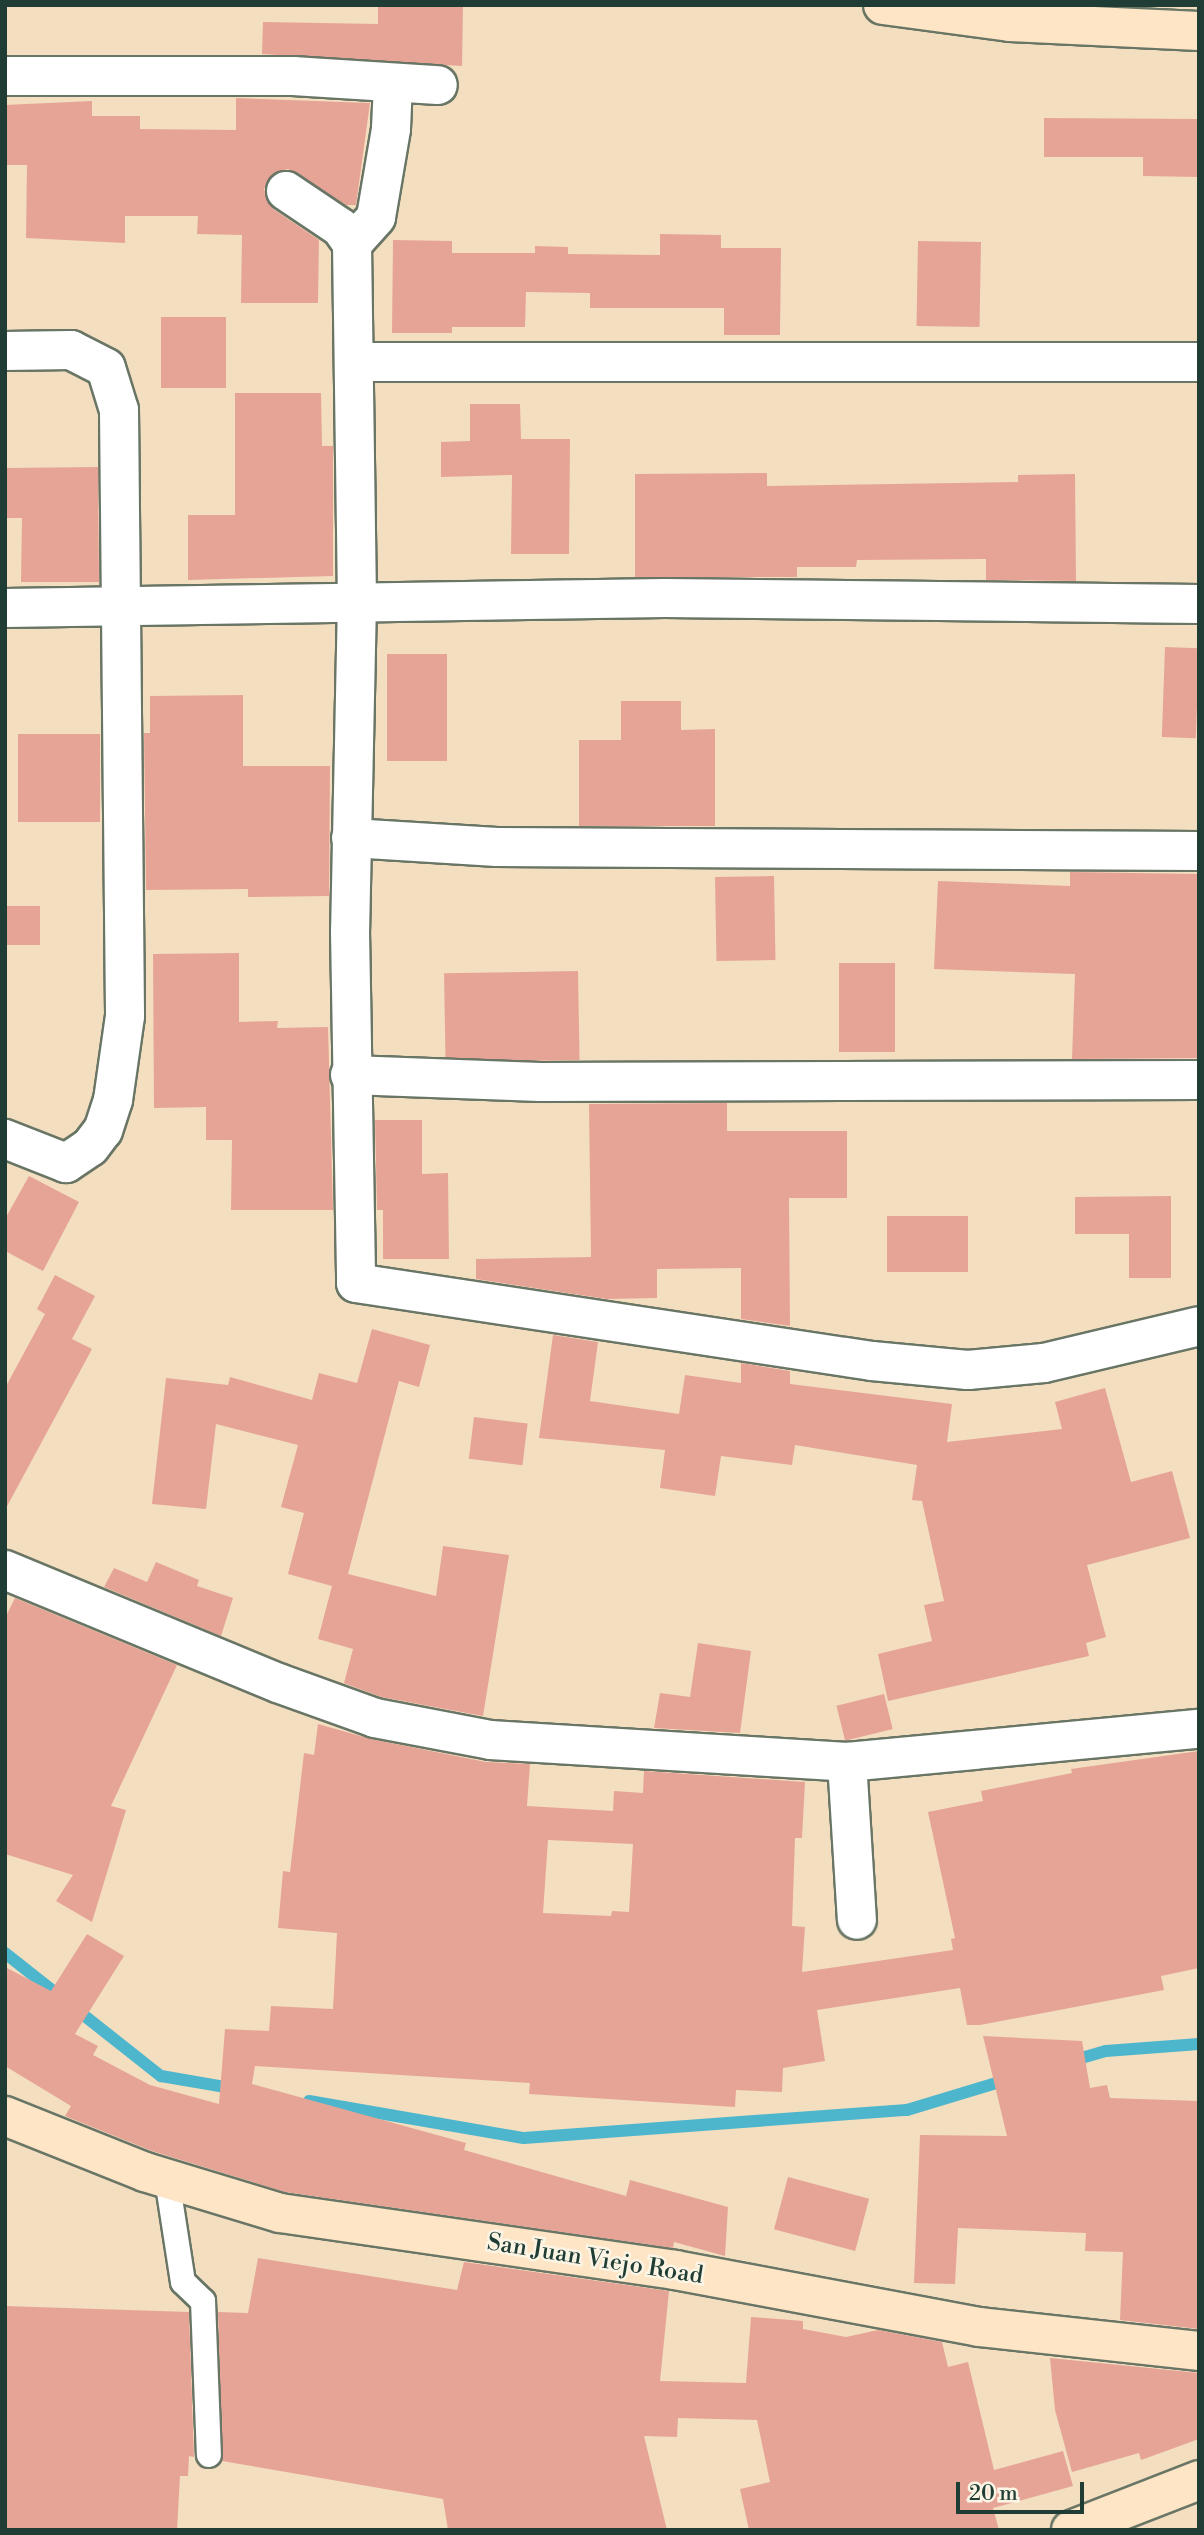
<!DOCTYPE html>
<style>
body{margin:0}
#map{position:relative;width:1204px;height:2535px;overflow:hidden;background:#f3dec0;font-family:"Libre Bodoni",serif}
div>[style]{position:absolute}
.stream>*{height:12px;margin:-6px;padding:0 6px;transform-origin:6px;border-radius:6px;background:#4eb6cc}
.building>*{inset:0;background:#e6a497;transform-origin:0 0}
.roads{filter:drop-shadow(2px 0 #697565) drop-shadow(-2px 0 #697565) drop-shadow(0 2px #697565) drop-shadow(0 -2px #697565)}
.lane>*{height:24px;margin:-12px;padding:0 12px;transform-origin:12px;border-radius:12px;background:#fff}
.street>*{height:38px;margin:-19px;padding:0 19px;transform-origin:19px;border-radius:19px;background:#fff}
.secondary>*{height:38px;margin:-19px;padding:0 19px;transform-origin:19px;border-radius:19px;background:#fde5c5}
span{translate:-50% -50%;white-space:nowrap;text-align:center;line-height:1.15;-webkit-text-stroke:5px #fcf5e5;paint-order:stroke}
.street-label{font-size:24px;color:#1f3d34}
.frame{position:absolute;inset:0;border:7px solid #1f3d34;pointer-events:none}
.scale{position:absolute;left:956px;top:2482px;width:128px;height:32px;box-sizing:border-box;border:4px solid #1f3d34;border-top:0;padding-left:9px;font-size:21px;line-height:24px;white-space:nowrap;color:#1f3d34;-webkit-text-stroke:5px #fcf5e5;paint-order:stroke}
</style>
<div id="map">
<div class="stream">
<div style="left:5px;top:1953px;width:199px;rotate:38.3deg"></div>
<div style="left:161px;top:2076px;width:76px;rotate:9.8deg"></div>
<div style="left:1071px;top:2061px;width:36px;rotate:-16deg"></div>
<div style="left:1106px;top:2051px;width:93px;rotate:-4.3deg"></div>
<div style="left:309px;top:2101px;width:218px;rotate:9.8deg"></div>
<div style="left:524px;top:2138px;width:384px;rotate:-4.2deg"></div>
<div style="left:907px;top:2110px;width:108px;rotate:-16.8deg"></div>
</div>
<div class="building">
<div style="clip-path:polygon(378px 5px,463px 5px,462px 66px,262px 54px,263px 22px,378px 24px)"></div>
<div style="clip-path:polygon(236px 98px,370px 103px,356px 205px,346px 205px,288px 169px,276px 172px,264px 189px,273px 209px,319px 240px,318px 303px,241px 303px,242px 235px,197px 234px,198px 216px,125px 216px,125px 243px,26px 238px,27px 165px,5px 165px,5px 105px,92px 101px,92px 116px,140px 116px,140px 129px,236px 130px)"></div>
<div style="clip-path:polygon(1044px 118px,1199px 119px,1199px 177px,1143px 176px,1143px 157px,1044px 157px)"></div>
<div style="clip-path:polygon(660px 234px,721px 235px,721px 248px,781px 248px,780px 335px,724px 335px,724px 308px,590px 308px,590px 293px,526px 292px,525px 327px,452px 327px,452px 333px,392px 333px,393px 240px,452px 241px,452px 253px,535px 253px,535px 246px,568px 247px,568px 254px,660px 255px)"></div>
<div style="left:918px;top:241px;width:63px;height:85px;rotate:1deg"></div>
<div style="left:161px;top:317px;width:65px;height:71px"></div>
<div style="clip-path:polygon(235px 393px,321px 393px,322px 446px,333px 446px,333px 576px,188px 580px,188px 515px,235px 515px)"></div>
<div style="clip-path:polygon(470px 404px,520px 404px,521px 439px,570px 439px,569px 554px,511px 554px,512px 475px,441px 477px,441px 442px,470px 441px)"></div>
<div style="clip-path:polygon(98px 467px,99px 582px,21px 582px,22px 518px,5px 518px,5px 468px)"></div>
<div style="clip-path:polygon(767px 473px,767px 486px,1018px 482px,1018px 475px,1075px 474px,1076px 581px,986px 580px,986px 559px,857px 560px,856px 567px,797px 567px,797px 577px,635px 577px,635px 474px)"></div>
<div style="left:1165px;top:647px;width:34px;height:90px;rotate:2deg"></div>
<div style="left:447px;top:654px;width:107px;height:60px;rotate:90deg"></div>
<div style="clip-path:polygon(243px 695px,243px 766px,330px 766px,329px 896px,248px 897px,248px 889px,146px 890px,144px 733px,150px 733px,150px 696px)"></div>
<div style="clip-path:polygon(621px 701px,681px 701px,681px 730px,715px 729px,715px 826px,579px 826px,579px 740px,621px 740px)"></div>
<div style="left:18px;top:734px;width:82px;height:88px"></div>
<div style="clip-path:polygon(1070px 872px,1199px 874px,1199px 1058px,1072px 1059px,1075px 974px,934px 969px,938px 881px,1070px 886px)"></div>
<div style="left:774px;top:876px;width:84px;height:59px;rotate:89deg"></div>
<div style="left:5px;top:906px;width:35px;height:39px"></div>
<div style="clip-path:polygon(239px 953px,239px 1022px,278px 1021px,277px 1028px,328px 1027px,333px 1210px,231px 1210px,232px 1140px,206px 1140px,206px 1107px,154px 1108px,153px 954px)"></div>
<div style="left:839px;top:963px;width:56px;height:89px"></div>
<div style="left:578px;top:971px;width:89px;height:134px;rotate:89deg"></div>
<div style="clip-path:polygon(727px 1103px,727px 1131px,847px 1131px,847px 1198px,789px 1198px,790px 1326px,741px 1319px,741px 1268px,657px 1269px,657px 1298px,607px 1299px,476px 1279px,476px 1259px,591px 1257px,589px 1104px)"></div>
<div style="clip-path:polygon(375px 1120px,422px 1120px,422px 1174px,448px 1173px,449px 1259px,383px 1259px,383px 1210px,377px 1210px)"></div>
<div style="clip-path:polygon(29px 1176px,79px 1202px,43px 1271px,5px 1251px,5px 1219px)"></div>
<div style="clip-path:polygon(1171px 1196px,1171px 1278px,1129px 1278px,1129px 1234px,1075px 1234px,1075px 1197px)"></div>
<div style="left:968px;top:1216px;width:56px;height:81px;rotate:90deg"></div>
<div style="clip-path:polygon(55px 1275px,95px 1296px,72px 1339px,92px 1349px,5px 1510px,5px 1388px,45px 1314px,37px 1309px)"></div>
<div style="clip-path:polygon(372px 1329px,430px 1345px,419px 1387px,399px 1381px,348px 1574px,436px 1596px,443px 1546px,509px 1555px,483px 1716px,381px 1697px,344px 1683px,353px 1649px,318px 1639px,332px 1586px,288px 1574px,304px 1513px,281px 1507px,298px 1445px,216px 1424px,206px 1509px,152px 1504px,166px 1378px,228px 1385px,230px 1377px,312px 1400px,319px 1373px,357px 1383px)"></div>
<div style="clip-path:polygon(553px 1335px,598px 1342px,590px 1401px,679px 1414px,685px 1375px,741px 1383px,741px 1363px,790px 1371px,790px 1384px,952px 1404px,947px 1442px,1062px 1429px,1055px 1402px,1105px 1388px,1131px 1482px,1172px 1471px,1190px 1538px,1087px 1565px,1106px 1637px,1086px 1643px,1089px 1656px,888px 1701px,878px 1654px,932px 1641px,924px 1605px,944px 1601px,922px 1501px,912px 1500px,917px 1465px,795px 1445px,792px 1465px,721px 1456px,715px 1496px,660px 1488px,665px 1450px,539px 1438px)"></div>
<div style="left:474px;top:1417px;width:54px;height:42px;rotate:7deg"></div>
<div style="clip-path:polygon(156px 1562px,199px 1580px,197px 1586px,233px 1598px,221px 1636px,104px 1587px,114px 1568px,147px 1582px)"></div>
<div style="clip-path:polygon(15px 1598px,177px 1665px,111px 1806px,126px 1810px,92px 1922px,56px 1901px,73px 1875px,5px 1854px,5px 1618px)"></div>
<div style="clip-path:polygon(698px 1643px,751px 1651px,740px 1733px,654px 1728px,660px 1693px,690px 1697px)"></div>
<div style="left:884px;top:1694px;width:36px;height:49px;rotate:76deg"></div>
<div style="clip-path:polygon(evenodd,318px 1724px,371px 1739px,486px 1762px,530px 1764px,527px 1806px,613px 1811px,614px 1791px,643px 1793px,644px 1771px,805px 1782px,802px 1838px,795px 1838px,792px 1926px,805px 1927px,802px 1972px,953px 1950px,951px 1939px,955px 1938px,928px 1812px,983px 1801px,981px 1791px,1072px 1773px,1071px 1769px,1199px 1751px,1199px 1968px,1161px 1976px,1164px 1990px,980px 2025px,967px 2025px,960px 1988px,817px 2010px,825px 2061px,783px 2068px,782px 2092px,736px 2090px,735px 2107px,529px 2094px,530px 2083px,255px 2066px,252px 2084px,466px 2143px,464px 2150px,626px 2196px,630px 2180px,728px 2207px,725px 2256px,674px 2242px,673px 2248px,285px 2192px,152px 2151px,65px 2116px,71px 2106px,5px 2066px,5px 1967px,51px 1991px,87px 1934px,124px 1956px,75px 2034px,98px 2046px,93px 2055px,150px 2085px,219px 2104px,225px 2029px,269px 2031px,271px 2006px,333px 2009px,337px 1933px,278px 1928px,283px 1871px,290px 1872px,304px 1753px,314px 1755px,318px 1724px,548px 1840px,633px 1844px,629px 1912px,612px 1911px,611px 1916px,543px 1913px,548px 1840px)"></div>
<div style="clip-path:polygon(983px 2036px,1082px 2041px,1090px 2088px,1107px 2085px,1110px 2098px,1199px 2101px,1199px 2329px,1120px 2320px,1123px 2252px,1085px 2251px,1086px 2233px,958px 2228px,955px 2284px,914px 2283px,920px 2135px,1007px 2136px)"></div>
<div style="left:788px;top:2177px;width:84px;height:54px;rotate:15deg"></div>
<div style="clip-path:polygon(258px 2258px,457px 2290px,464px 2262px,669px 2291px,660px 2381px,746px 2383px,751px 2317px,803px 2321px,803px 2329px,846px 2337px,878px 2330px,942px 2342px,948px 2367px,968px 2362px,994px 2470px,1063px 2451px,1073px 2486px,993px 2508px,999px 2530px,749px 2530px,740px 2489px,770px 2482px,757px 2420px,678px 2418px,677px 2437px,644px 2436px,667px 2530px,448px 2530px,443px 2499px,222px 2461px,218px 2312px,248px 2313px)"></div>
<div style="clip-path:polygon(5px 2306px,189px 2312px,194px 2457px,189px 2456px,188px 2476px,180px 2476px,177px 2530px,5px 2530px)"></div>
<div style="clip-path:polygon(1050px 2358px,1199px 2373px,1199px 2439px,1141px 2460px,1139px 2453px,1072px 2472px,1055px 2410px)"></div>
</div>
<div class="roads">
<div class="lane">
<div style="left:167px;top:2179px;width:104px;rotate:81.2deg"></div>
<div style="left:183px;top:2282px;width:28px;rotate:44deg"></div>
<div style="left:203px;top:2301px;width:154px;rotate:87.8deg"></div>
</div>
<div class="street">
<div style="left:5px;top:76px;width:288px"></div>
<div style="left:293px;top:76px;width:145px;rotate:3.6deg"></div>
<div style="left:286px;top:191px;width:66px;rotate:33.9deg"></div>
<div style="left:341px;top:228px;width:19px;rotate:55deg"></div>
<div style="left:352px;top:244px;width:357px;rotate:89.2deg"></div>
<div style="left:357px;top:601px;width:330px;rotate:91.2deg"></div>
<div style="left:350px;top:931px;width:352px;rotate:89deg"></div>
<div style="left:356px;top:1283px;width:522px;rotate:8.6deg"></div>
<div style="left:872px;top:1361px;width:96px;rotate:5.4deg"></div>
<div style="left:968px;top:1370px;width:76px;rotate:-5.3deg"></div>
<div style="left:1044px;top:1363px;width:159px;rotate:-13.4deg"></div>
<div style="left:352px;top:244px;width:36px;rotate:-48deg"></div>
<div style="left:376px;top:217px;width:89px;rotate:-80.3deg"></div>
<div style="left:391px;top:129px;width:46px;rotate:-87.5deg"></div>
<div style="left:5px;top:351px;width:66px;rotate:-0.9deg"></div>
<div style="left:71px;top:350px;width:39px;rotate:27deg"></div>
<div style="left:106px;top:368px;width:44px;rotate:72.8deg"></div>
<div style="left:119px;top:410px;width:606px;rotate:89.43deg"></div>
<div style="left:125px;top:1016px;width:85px;rotate:98.1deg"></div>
<div style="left:113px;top:1100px;width:32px;rotate:108deg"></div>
<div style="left:103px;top:1130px;width:21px;rotate:127deg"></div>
<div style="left:90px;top:1147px;width:29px;rotate:146deg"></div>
<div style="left:66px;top:1163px;width:66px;rotate:-158.5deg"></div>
<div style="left:357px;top:362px;width:842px"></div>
<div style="left:5px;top:608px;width:660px;rotate:-0.87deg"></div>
<div style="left:665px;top:598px;width:534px;rotate:0.64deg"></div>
<div style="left:351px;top:838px;width:146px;rotate:3.5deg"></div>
<div style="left:497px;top:847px;width:702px;rotate:0.33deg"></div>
<div style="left:350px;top:1075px;width:190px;rotate:2.1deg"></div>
<div style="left:540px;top:1082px;width:659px;rotate:-0.17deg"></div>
<div style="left:5px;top:1570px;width:295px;rotate:22.5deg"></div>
<div style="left:278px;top:1683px;width:103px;rotate:19.8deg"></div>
<div style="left:375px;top:1718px;width:117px;rotate:10.8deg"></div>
<div style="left:490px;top:1740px;width:358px;rotate:3.5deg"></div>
<div style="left:847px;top:1762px;width:354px;rotate:-5.4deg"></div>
<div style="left:847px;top:1762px;width:158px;rotate:86.4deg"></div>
</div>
<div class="secondary">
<div style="left:883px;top:5px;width:128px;rotate:7.6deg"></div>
<div style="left:1010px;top:22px;width:189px;rotate:2.7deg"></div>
<div style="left:5px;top:2116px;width:151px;rotate:21.8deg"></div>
<div style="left:145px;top:2172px;width:141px;rotate:16.9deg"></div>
<div style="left:280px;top:2213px;width:399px;rotate:8.2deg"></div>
<div style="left:675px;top:2270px;width:309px;rotate:10.6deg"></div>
<div style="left:979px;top:2327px;width:221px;rotate:6.2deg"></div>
<div style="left:1071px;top:2530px;width:137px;rotate:-21.3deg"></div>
</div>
</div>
<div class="street-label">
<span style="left:595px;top:2260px;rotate:9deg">San Juan Viejo Road</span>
</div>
<div class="frame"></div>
<div class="scale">20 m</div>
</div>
